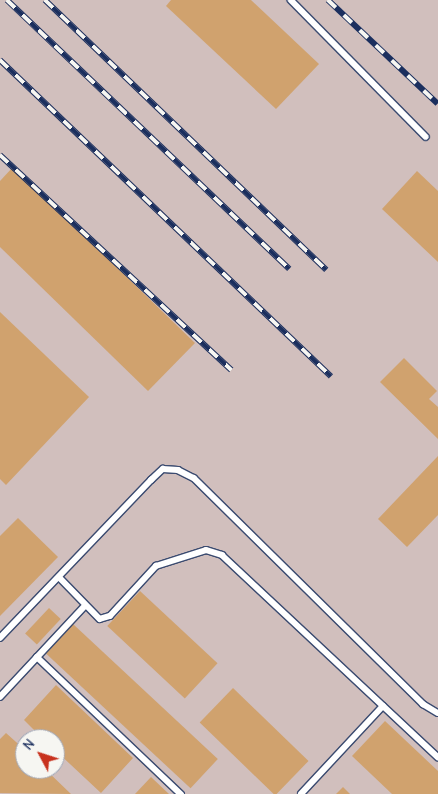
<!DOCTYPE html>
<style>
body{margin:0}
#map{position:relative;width:438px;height:794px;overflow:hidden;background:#f1ebd8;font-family:"Comic Neue",sans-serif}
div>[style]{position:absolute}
.industrial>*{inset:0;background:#d1bfbd}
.building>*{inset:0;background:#d0a26e;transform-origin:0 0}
.roads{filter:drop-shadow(1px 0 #3b4b70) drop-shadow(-1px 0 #3b4b70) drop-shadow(0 1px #3b4b70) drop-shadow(0 -1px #3b4b70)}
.lane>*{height:5.5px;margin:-2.75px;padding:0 2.75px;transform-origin:2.75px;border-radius:2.75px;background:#fff}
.rail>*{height:5.5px;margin-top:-2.75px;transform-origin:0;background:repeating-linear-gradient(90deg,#f6f6f2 0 11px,#1b2f5e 0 22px);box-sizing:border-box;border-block:1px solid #1b2f5e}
span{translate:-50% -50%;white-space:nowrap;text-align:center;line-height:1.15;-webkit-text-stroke:5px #f6f6f2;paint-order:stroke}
.north{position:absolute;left:15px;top:729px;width:50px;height:50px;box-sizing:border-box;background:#f6f6f2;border:1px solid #9ea6b7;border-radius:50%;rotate:310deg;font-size:14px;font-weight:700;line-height:20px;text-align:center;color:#1b2f5e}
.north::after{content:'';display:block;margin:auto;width:18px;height:22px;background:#c8321e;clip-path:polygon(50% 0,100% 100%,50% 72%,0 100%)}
</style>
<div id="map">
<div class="industrial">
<div style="clip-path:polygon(evenodd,0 0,438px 0,438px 794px,0 794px,0 0,25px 739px,55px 739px,55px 769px,25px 769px,25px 739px)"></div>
</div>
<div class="building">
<div style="clip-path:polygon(171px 0,251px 0,319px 64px,276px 109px,166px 6px)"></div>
<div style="clip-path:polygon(13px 167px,195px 343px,148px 391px,0 247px,0 181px)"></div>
<div style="clip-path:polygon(417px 171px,438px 191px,438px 262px,382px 209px)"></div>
<div style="clip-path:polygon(0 312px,89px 397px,6px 485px,0 479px)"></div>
<div style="clip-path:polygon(404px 358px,437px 391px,429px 399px,438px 407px,438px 439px,380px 382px)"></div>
<div style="clip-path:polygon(438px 456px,438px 515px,407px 547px,378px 519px)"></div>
<div style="clip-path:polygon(18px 518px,58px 557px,0 616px,0 536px)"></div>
<div style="left:140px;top:591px;width:106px;height:48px;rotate:43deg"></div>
<div style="left:49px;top:608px;width:16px;height:35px;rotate:43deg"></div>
<div style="left:73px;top:624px;width:198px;height:40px;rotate:43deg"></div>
<div style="clip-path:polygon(56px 685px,133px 758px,101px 793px,55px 750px,55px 739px,43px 739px,24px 720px)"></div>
<div style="left:233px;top:688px;width:105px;height:48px;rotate:44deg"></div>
<div style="clip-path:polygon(385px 721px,438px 771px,438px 794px,392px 794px,352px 756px)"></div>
<div style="clip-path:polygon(6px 733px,25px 750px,25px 769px,45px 769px,71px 794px,0 793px,0 739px)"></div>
<div style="clip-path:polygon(151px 777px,169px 794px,135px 794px)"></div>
<div style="clip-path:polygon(343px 787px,350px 794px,336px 794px)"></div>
</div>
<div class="roads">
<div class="lane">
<div style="left:291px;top:0;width:192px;rotate:45.4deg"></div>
<div style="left:60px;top:578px;width:57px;rotate:45.7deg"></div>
<div style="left:100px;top:619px;width:10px;rotate:-17deg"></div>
<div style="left:110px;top:616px;width:68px;rotate:-47.4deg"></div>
<div style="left:156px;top:566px;width:52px;rotate:-17.7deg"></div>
<div style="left:206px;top:550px;width:17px;rotate:17deg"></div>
<div style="left:222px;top:555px;width:296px;rotate:43.1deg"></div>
<div style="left:0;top:638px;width:219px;rotate:-46.3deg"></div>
<div style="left:151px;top:480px;width:16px;rotate:-43deg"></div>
<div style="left:163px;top:469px;width:15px;rotate:4deg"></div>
<div style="left:178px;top:470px;width:18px;rotate:27deg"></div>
<div style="left:194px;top:478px;width:322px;rotate:44.6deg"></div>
<div style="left:423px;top:704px;width:17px;rotate:31deg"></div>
<div style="left:37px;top:657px;width:199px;rotate:43.6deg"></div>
<div style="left:0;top:697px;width:125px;rotate:-47deg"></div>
<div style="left:301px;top:794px;width:120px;rotate:-47deg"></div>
</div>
</div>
<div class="rail">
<div style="left:7px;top:0;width:390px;rotate:43.6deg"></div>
<div style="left:45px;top:0;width:390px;rotate:43.8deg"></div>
<div style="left:328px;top:0;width:151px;rotate:43.4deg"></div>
<div style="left:0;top:60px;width:458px;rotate:43.7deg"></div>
<div style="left:0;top:155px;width:316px;rotate:42.9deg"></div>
</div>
<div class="north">N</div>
</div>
